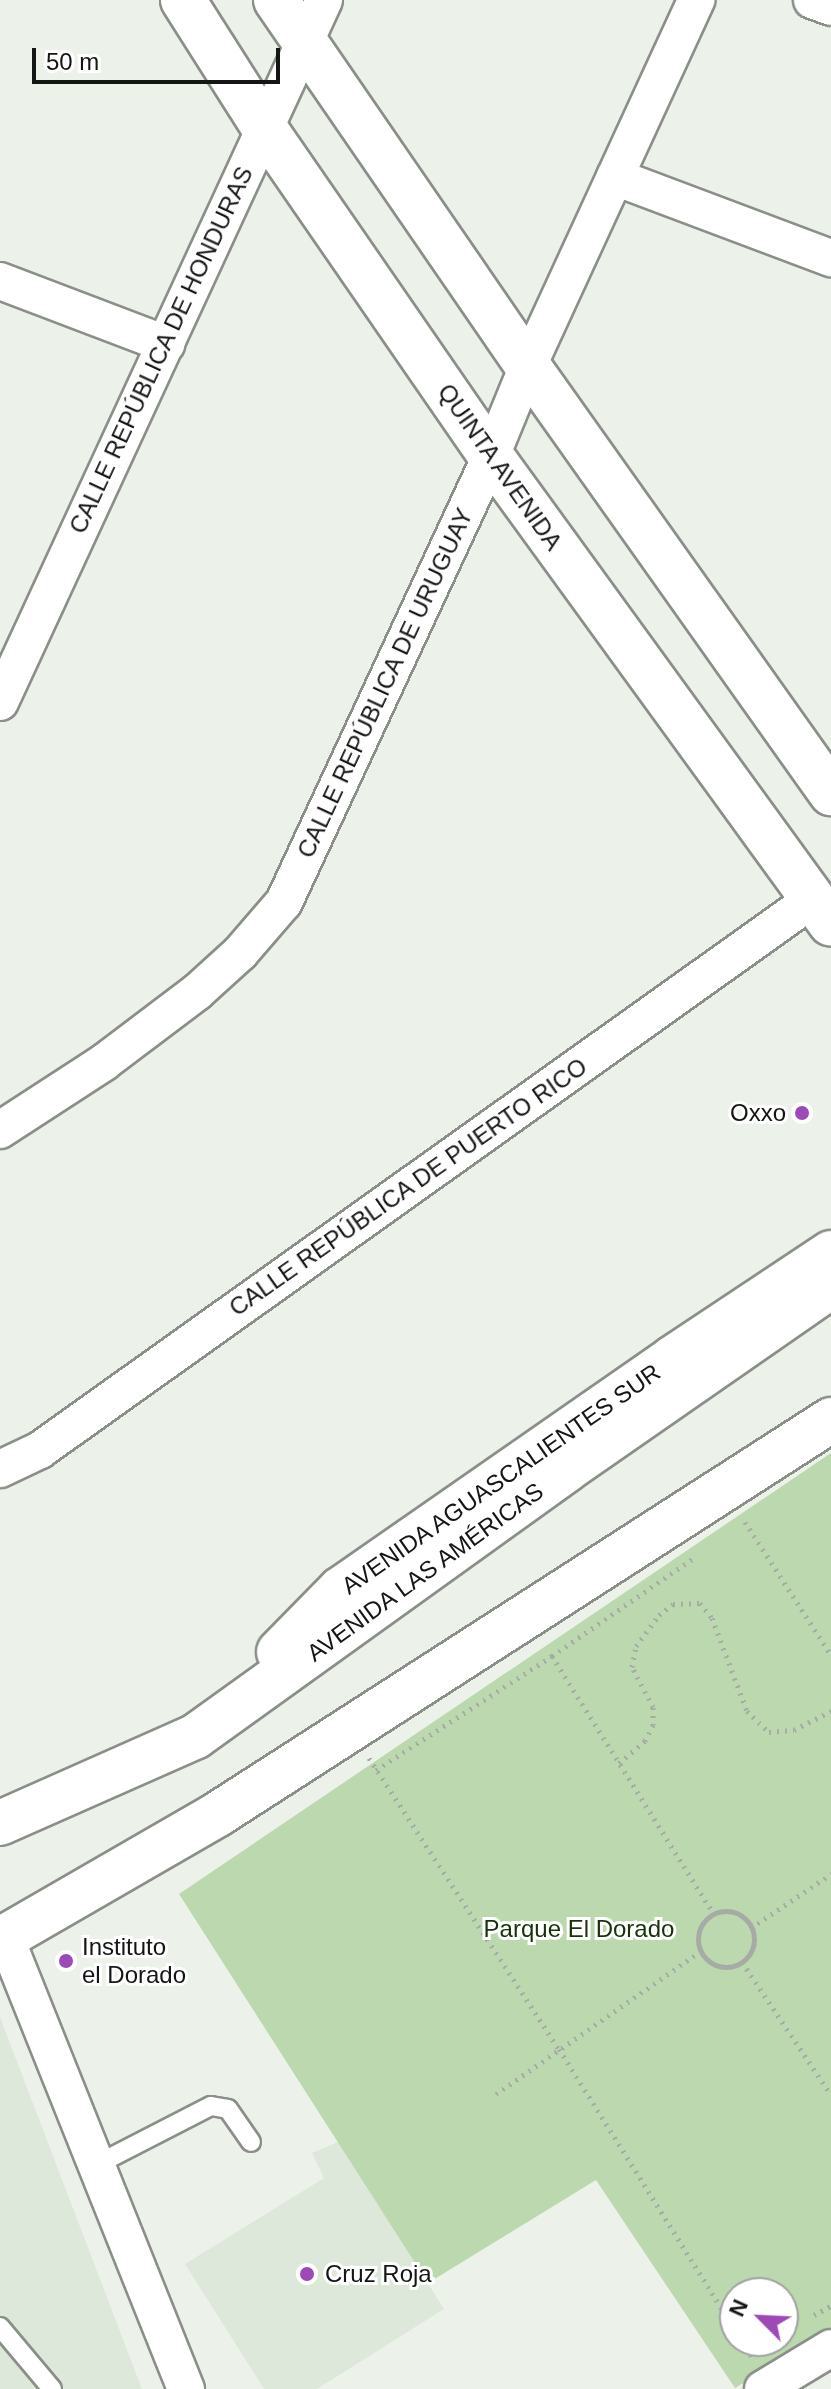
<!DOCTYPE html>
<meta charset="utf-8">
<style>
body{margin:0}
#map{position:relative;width:831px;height:2389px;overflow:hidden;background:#ecf2ea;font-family:Arial,sans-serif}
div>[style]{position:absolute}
.built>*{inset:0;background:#dee8da}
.green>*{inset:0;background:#bbd8af}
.path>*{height:5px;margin-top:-2.5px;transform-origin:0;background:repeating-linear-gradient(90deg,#a7aba5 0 2px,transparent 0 8px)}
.path>.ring{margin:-2.5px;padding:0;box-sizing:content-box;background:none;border:5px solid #a7aba5;border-radius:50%}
.roads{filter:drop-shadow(2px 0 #8a8f88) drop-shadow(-2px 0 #8a8f88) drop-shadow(0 2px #8a8f88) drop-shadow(0 -2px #8a8f88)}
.service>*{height:18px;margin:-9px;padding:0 9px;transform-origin:9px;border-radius:9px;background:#fff}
.minor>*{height:36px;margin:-18px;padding:0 18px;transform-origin:18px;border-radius:18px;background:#fff}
.tertiary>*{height:44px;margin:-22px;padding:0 22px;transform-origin:22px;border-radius:22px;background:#fff}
.primary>*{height:44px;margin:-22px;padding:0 22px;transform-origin:22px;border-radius:22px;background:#fff}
.dots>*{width:22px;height:22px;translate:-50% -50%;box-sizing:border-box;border:4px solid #fff;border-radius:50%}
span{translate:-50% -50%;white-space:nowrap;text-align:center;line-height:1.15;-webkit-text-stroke:6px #fff;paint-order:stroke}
.street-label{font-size:24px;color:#141613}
.poi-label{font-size:24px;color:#141613}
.right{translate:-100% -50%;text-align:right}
.left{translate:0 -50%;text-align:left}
.park-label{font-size:24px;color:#173109}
.north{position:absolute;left:719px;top:2277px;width:80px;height:80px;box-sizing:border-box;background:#fff;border:2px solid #a1a2a1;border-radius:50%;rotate:294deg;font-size:22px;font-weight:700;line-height:32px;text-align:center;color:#141613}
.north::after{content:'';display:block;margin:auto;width:28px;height:36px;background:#9d4ab8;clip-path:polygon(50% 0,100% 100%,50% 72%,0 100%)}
.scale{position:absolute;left:32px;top:48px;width:248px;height:36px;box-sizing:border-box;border:4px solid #141613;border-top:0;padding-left:10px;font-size:24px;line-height:28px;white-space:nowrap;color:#141613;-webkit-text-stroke:6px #fff;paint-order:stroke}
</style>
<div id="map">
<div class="built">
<div style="clip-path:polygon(0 2017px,142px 2389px,0 2389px)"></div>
<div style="clip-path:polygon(340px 2141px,444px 2309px,317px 2389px,264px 2389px,185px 2264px,324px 2178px,312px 2153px)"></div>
</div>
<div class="green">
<div style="clip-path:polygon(evenodd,831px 1453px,831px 2330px,735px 2388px,596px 2180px,428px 2283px,179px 1894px,831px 1453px,735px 2293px,783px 2293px,783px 2341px,735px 2341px,735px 2293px)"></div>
</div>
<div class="path">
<div style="left:745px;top:1522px;width:158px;rotate:57.1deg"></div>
<div style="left:552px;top:1656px;width:305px;rotate:57.9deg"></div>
<div style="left:369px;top:1758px;width:348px;rotate:56.9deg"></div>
<div style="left:559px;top:2049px;width:332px;rotate:57.9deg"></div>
<div style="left:619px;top:1763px;width:34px;rotate:-40deg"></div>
<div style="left:645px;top:1741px;width:18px;rotate:-63deg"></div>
<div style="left:653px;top:1725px;width:18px;rotate:-90deg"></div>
<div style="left:653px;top:1707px;width:45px;rotate:-117.7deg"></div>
<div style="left:632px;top:1667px;width:21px;rotate:-79deg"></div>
<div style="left:636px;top:1646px;width:39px;rotate:-53deg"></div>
<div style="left:659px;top:1615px;width:18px;rotate:-38deg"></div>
<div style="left:673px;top:1604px;width:27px;rotate:-2deg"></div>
<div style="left:700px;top:1603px;width:19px;rotate:51deg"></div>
<div style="left:712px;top:1618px;width:99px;rotate:69.4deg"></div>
<div style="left:747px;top:1711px;width:30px;rotate:44deg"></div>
<div style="left:769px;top:1732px;width:25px;rotate:-5deg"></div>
<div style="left:794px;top:1730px;width:42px;rotate:-27.2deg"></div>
<div style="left:376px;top:1770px;width:210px;rotate:-32.9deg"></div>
<div style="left:552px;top:1656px;width:174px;rotate:-34.7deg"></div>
<div class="ring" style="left:698px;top:1911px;width:51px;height:51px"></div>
<div style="left:751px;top:1928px;width:97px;rotate:-34deg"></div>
<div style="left:742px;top:1962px;width:160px;rotate:56.2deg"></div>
<div style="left:496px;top:2094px;width:250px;rotate:-34.9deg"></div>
<div style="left:814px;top:2315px;width:19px;rotate:-28deg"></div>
<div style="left:783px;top:2332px;width:13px;rotate:-27deg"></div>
<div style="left:742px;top:2341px;width:19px;rotate:58deg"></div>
<div style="left:748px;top:2352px;width:23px;rotate:-29deg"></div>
</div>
<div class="roads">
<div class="service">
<div style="left:96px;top:2165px;width:129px;rotate:-27.2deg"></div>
<div style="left:211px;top:2106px;width:17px;rotate:10deg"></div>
<div style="left:228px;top:2109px;width:40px;rotate:55.1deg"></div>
<div style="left:0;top:2327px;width:81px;rotate:50deg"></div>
</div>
<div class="minor">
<div style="left:812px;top:0;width:20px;rotate:20deg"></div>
<div style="left:615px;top:177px;width:231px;rotate:20.6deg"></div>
<div style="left:0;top:281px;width:178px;rotate:20.8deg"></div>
<div style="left:0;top:702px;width:773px;rotate:-65.22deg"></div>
<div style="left:0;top:1130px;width:123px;rotate:-33deg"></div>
<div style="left:103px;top:1063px;width:118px;rotate:-37.1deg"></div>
<div style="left:197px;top:992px;width:58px;rotate:-42.2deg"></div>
<div style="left:240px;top:953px;width:67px;rotate:-49.2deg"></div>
<div style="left:284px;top:902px;width:492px;rotate:-65.1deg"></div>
<div style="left:491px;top:456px;width:97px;rotate:-67.7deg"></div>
<div style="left:528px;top:366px;width:403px;rotate:-65.3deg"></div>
<div style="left:0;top:1469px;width:44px;rotate:-25.4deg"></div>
<div style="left:40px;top:1450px;width:949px;rotate:-35.48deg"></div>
<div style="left:6px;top:1939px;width:485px;rotate:68.2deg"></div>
<div style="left:763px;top:2389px;width:79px;rotate:-31.1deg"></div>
</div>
<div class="tertiary">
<div style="left:183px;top:0;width:149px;rotate:57.6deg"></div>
<div style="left:263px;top:126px;width:401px;rotate:55.4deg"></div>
<div style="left:491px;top:456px;width:578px;rotate:54deg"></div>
<div style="left:276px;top:0;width:444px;rotate:55.5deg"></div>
<div style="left:528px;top:366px;width:524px;rotate:54.64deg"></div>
</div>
<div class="primary">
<div style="left:279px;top:1652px;width:88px;rotate:-45.5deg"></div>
<div style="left:341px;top:1589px;width:404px;rotate:-34.8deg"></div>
<div style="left:673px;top:1358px;width:190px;rotate:-33.6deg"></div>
<div style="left:0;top:1823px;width:214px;rotate:-23.9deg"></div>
<div style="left:196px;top:1736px;width:456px;rotate:-35.7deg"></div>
<div style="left:566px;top:1470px;width:323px;rotate:-34.8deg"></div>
<div style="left:0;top:1940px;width:252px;rotate:-30deg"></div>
<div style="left:218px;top:1814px;width:729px;rotate:-32.73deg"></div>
</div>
</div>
<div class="dots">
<div style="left:802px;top:1113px;background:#9d4ab8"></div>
<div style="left:66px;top:1961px;background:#9d4ab8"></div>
<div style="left:307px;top:2274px;background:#9d4ab8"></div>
</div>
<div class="street-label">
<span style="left:161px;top:350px;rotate:-65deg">CALLE REPÚBLICA DE HONDURAS</span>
<span style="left:500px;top:467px;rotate:55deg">QUINTA AVENIDA</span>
<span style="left:385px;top:683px;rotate:-65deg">CALLE REPÚBLICA DE URUGUAY</span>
<span style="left:408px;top:1187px;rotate:-35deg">CALLE REPÚBLICA DE PUERTO RICO</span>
<span style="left:501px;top:1479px;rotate:-35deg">AVENIDA AGUASCALIENTES SUR</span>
<span style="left:425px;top:1572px;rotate:-36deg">AVENIDA LAS AMÉRICAS</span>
</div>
<div class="poi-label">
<span class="right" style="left:786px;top:1113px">Oxxo</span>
<span class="left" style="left:82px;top:1961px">Instituto<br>el Dorado</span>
<span class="left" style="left:325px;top:2274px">Cruz Roja</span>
</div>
<div class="park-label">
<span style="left:579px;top:1929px">Parque El Dorado</span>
</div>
<div class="north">N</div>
<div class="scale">50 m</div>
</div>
